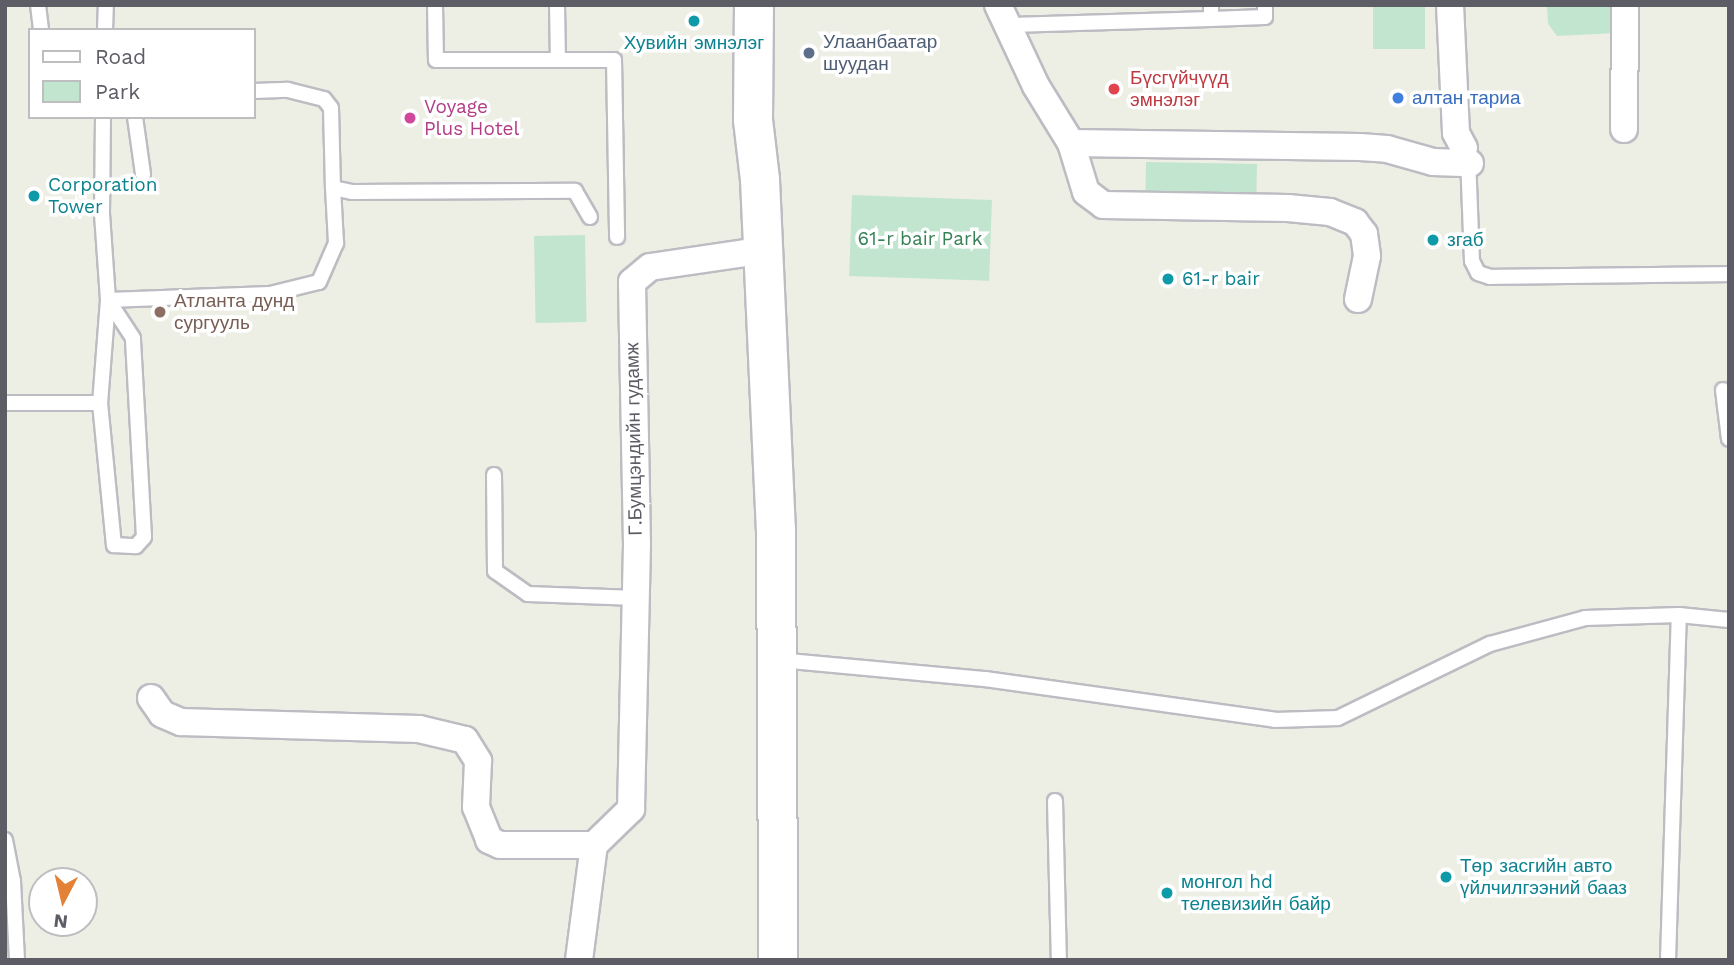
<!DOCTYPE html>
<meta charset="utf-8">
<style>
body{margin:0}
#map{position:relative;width:1734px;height:965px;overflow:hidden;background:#edefe5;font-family:"Work Sans",sans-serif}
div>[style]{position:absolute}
.green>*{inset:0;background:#c2e5cf;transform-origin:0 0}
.roads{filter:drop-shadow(2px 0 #bcbcc3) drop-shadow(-2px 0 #bcbcc3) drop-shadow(0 2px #bcbcc3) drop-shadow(0 -2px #bcbcc3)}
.lane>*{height:14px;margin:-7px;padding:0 7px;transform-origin:7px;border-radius:7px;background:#fff}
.street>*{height:26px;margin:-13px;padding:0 13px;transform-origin:13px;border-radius:13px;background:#fff}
.secondary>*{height:38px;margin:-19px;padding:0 19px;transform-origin:19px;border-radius:19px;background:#fff}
.dots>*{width:19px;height:19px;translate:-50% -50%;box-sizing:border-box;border:4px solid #fff;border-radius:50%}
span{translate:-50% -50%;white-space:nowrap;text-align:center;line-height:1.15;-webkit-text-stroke:7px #fff;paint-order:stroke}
.service-label{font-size:19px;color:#4e5e75}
.left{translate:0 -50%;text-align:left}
.culture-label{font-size:19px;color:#0d838f}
.health-label{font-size:19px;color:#be3a42}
.shop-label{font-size:19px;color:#366cbe}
.hotel-label{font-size:19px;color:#b23c85}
.park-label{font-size:19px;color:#378155}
.education-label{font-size:19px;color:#785e54}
.street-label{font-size:19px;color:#5d5d65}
.frame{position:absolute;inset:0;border:7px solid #5d5d65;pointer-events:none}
.legend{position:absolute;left:28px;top:28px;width:228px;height:91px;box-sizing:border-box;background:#fff;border:2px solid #bebec1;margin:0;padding:9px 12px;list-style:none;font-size:21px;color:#5d5d65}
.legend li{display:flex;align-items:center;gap:14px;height:35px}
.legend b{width:35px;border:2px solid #bebec1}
.north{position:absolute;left:28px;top:867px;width:70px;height:70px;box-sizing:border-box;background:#fff;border:2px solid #bebec1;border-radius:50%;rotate:187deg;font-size:19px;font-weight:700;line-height:28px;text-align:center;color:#5d5d65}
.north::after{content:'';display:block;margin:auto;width:24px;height:32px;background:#e38236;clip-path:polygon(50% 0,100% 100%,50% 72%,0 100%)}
</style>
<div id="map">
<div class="green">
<div style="left:1373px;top:5px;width:52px;height:44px"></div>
<div style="clip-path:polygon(1547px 5px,1617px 5px,1617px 33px,1557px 36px,1548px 24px)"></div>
<div style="left:1146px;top:162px;width:111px;height:39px;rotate:1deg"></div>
<div style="left:852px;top:195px;width:140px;height:81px;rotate:2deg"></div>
<div style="left:585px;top:235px;width:87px;height:51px;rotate:89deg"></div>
</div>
<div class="roads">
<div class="lane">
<div style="left:38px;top:5px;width:25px;rotate:83deg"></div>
<div style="left:435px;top:5px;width:55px;rotate:89deg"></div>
<div style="left:436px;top:60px;width:178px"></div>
<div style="left:614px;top:60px;width:177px;rotate:89deg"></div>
<div style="left:557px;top:5px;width:55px;rotate:89deg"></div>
<div style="left:1211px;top:5px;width:14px;rotate:90deg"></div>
<div style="left:1211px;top:19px;width:54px;rotate:-2.1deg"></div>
<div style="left:1265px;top:17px;width:12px;rotate:-90deg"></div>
<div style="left:1011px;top:25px;width:200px;rotate:-1.7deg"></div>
<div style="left:105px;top:30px;width:25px;rotate:-88deg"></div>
<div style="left:254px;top:91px;width:34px;rotate:-2deg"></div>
<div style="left:288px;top:90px;width:37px;rotate:14deg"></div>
<div style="left:324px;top:99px;width:11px;rotate:52deg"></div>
<div style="left:331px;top:108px;width:80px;rotate:88.6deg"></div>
<div style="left:333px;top:188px;width:19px;rotate:12deg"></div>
<div style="left:352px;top:192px;width:223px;rotate:-0.3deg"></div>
<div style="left:575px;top:191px;width:30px;rotate:60deg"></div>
<div style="left:103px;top:117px;width:97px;rotate:90.6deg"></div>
<div style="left:102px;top:214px;width:86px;rotate:86deg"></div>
<div style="left:108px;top:300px;width:103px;rotate:94.4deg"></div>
<div style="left:100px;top:403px;width:143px;rotate:84.4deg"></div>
<div style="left:114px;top:545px;width:22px;rotate:3deg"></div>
<div style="left:136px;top:546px;width:12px;rotate:-48deg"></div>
<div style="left:144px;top:537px;width:199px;rotate:-93.2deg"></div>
<div style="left:133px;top:338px;width:45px;rotate:-123.3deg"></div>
<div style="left:108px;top:300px;width:162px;rotate:-2.1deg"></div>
<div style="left:270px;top:294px;width:50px;rotate:-13.8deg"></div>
<div style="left:319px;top:282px;width:43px;rotate:-66.4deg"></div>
<div style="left:336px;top:243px;width:55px;rotate:-93.1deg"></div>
<div style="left:135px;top:117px;width:58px;rotate:82deg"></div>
<div style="left:1468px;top:157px;width:104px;rotate:87.8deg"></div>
<div style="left:1472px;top:261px;width:13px;rotate:63deg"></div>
<div style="left:1478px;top:273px;width:13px;rotate:18deg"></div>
<div style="left:1490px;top:277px;width:239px;rotate:-0.7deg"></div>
<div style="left:1723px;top:390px;width:49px;rotate:83deg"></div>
<div style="left:5px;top:403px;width:95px"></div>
<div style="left:494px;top:475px;width:96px;rotate:89.4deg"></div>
<div style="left:495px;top:571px;width:40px;rotate:34.9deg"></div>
<div style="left:528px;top:594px;width:108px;rotate:2.1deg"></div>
<div style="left:779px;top:660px;width:207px;rotate:5.3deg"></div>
<div style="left:985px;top:679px;width:293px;rotate:8deg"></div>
<div style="left:1275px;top:720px;width:63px;rotate:-1.8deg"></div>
<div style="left:1338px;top:718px;width:169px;rotate:-26deg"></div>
<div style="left:1490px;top:644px;width:98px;rotate:-15.3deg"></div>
<div style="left:1585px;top:618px;width:94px;rotate:-1.8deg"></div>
<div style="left:1679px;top:615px;width:50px;rotate:5.7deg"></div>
<div style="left:1055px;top:801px;width:159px;rotate:88.6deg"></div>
<div style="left:5px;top:840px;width:42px;rotate:79deg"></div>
<div style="left:13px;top:881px;width:79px;rotate:87.1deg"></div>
<div style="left:1668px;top:960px;width:345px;rotate:-88.2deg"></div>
</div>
<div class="street">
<div style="left:998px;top:5px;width:89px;rotate:64.9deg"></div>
<div style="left:1036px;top:86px;width:67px;rotate:58.4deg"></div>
<div style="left:1071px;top:143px;width:289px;rotate:0.8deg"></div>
<div style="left:1360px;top:147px;width:27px;rotate:4deg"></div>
<div style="left:1387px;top:149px;width:48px;rotate:15.8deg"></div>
<div style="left:1433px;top:162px;width:37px;rotate:2deg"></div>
<div style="left:1450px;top:5px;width:128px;rotate:87.3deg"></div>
<div style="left:1456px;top:133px;width:17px;rotate:62deg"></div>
<div style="left:1624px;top:129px;width:124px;rotate:-89.5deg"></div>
<div style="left:1071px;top:143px;width:51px;rotate:73deg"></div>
<div style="left:1086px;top:192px;width:21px;rotate:37deg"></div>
<div style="left:1103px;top:205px;width:185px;rotate:0.9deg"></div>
<div style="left:1288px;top:208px;width:42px;rotate:5.4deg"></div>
<div style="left:1330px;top:212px;width:27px;rotate:22deg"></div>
<div style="left:1355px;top:222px;width:15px;rotate:53deg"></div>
<div style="left:1364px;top:234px;width:22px;rotate:82deg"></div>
<div style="left:1367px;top:256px;width:44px;rotate:101.8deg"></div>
<div style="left:151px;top:698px;width:19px;rotate:55deg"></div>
<div style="left:162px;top:714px;width:21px;rotate:23deg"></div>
<div style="left:181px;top:722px;width:238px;rotate:1.7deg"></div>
<div style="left:419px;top:729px;width:47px;rotate:13.4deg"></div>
<div style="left:465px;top:740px;width:25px;rotate:58deg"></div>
<div style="left:478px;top:761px;width:46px;rotate:92.5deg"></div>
<div style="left:476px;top:807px;width:35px;rotate:68deg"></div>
<div style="left:489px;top:840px;width:12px;rotate:24deg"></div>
<div style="left:500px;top:845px;width:94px"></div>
<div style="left:579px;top:960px;width:116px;rotate:-82.6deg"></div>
<div style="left:594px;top:845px;width:52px;rotate:-44.2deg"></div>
<div style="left:631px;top:809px;width:265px;rotate:-88.7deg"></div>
<div style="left:637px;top:544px;width:262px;rotate:-91.1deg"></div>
<div style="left:632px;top:282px;width:23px;rotate:-40deg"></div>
<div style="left:650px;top:267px;width:111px;rotate:-8.3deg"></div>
</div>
<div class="secondary">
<div style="left:754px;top:5px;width:115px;rotate:90.5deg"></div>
<div style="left:753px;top:120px;width:60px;rotate:83.3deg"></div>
<div style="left:760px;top:180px;width:350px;rotate:87.4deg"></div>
<div style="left:776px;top:530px;width:430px;rotate:89.7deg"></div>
</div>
</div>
<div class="dots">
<div style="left:694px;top:21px;background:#0f9aa8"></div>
<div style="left:809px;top:53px;background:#5c6f8a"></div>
<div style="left:1114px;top:89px;background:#e0444e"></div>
<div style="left:1398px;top:98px;background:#3f7fe0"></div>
<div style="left:410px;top:118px;background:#d1479c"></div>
<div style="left:34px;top:196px;background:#0f9aa8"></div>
<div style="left:1433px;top:240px;background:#0f9aa8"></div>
<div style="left:1168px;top:279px;background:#0f9aa8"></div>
<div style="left:160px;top:312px;background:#8d6e63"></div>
<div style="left:1446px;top:877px;background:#0f9aa8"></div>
<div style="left:1167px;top:893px;background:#0f9aa8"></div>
</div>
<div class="service-label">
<span class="left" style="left:823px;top:53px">Улаанбаатар<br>шуудан</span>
</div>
<div class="culture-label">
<span style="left:694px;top:43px">Хувийн эмнэлэг</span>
<span class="left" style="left:48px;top:196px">Corporation<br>Tower</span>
<span class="left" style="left:1447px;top:240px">згаб</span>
<span class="left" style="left:1182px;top:279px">61-r bair</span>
<span class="left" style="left:1460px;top:877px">Төр засгийн авто<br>үйлчилгээний бааз</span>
<span class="left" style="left:1181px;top:893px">монгол hd<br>телевизийн байр</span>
</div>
<div class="health-label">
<span class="left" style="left:1130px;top:89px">Бүсгүйчүүд<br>эмнэлэг</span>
</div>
<div class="shop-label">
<span class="left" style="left:1412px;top:98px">алтан тариа</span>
</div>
<div class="hotel-label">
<span class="left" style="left:424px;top:118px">Voyage<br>Plus Hotel</span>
</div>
<div class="park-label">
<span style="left:920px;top:239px">61-r bair Park</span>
</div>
<div class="education-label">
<span class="left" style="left:174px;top:312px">Атланта дунд<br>сургууль</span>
</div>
<div class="street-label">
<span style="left:634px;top:439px;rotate:-91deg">Г.Бумцэндийн гудамж</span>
</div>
<div class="frame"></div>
<ul class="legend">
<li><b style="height:9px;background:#fff"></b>Road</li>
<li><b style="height:19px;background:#c2e5cf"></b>Park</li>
</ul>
<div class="north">N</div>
</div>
